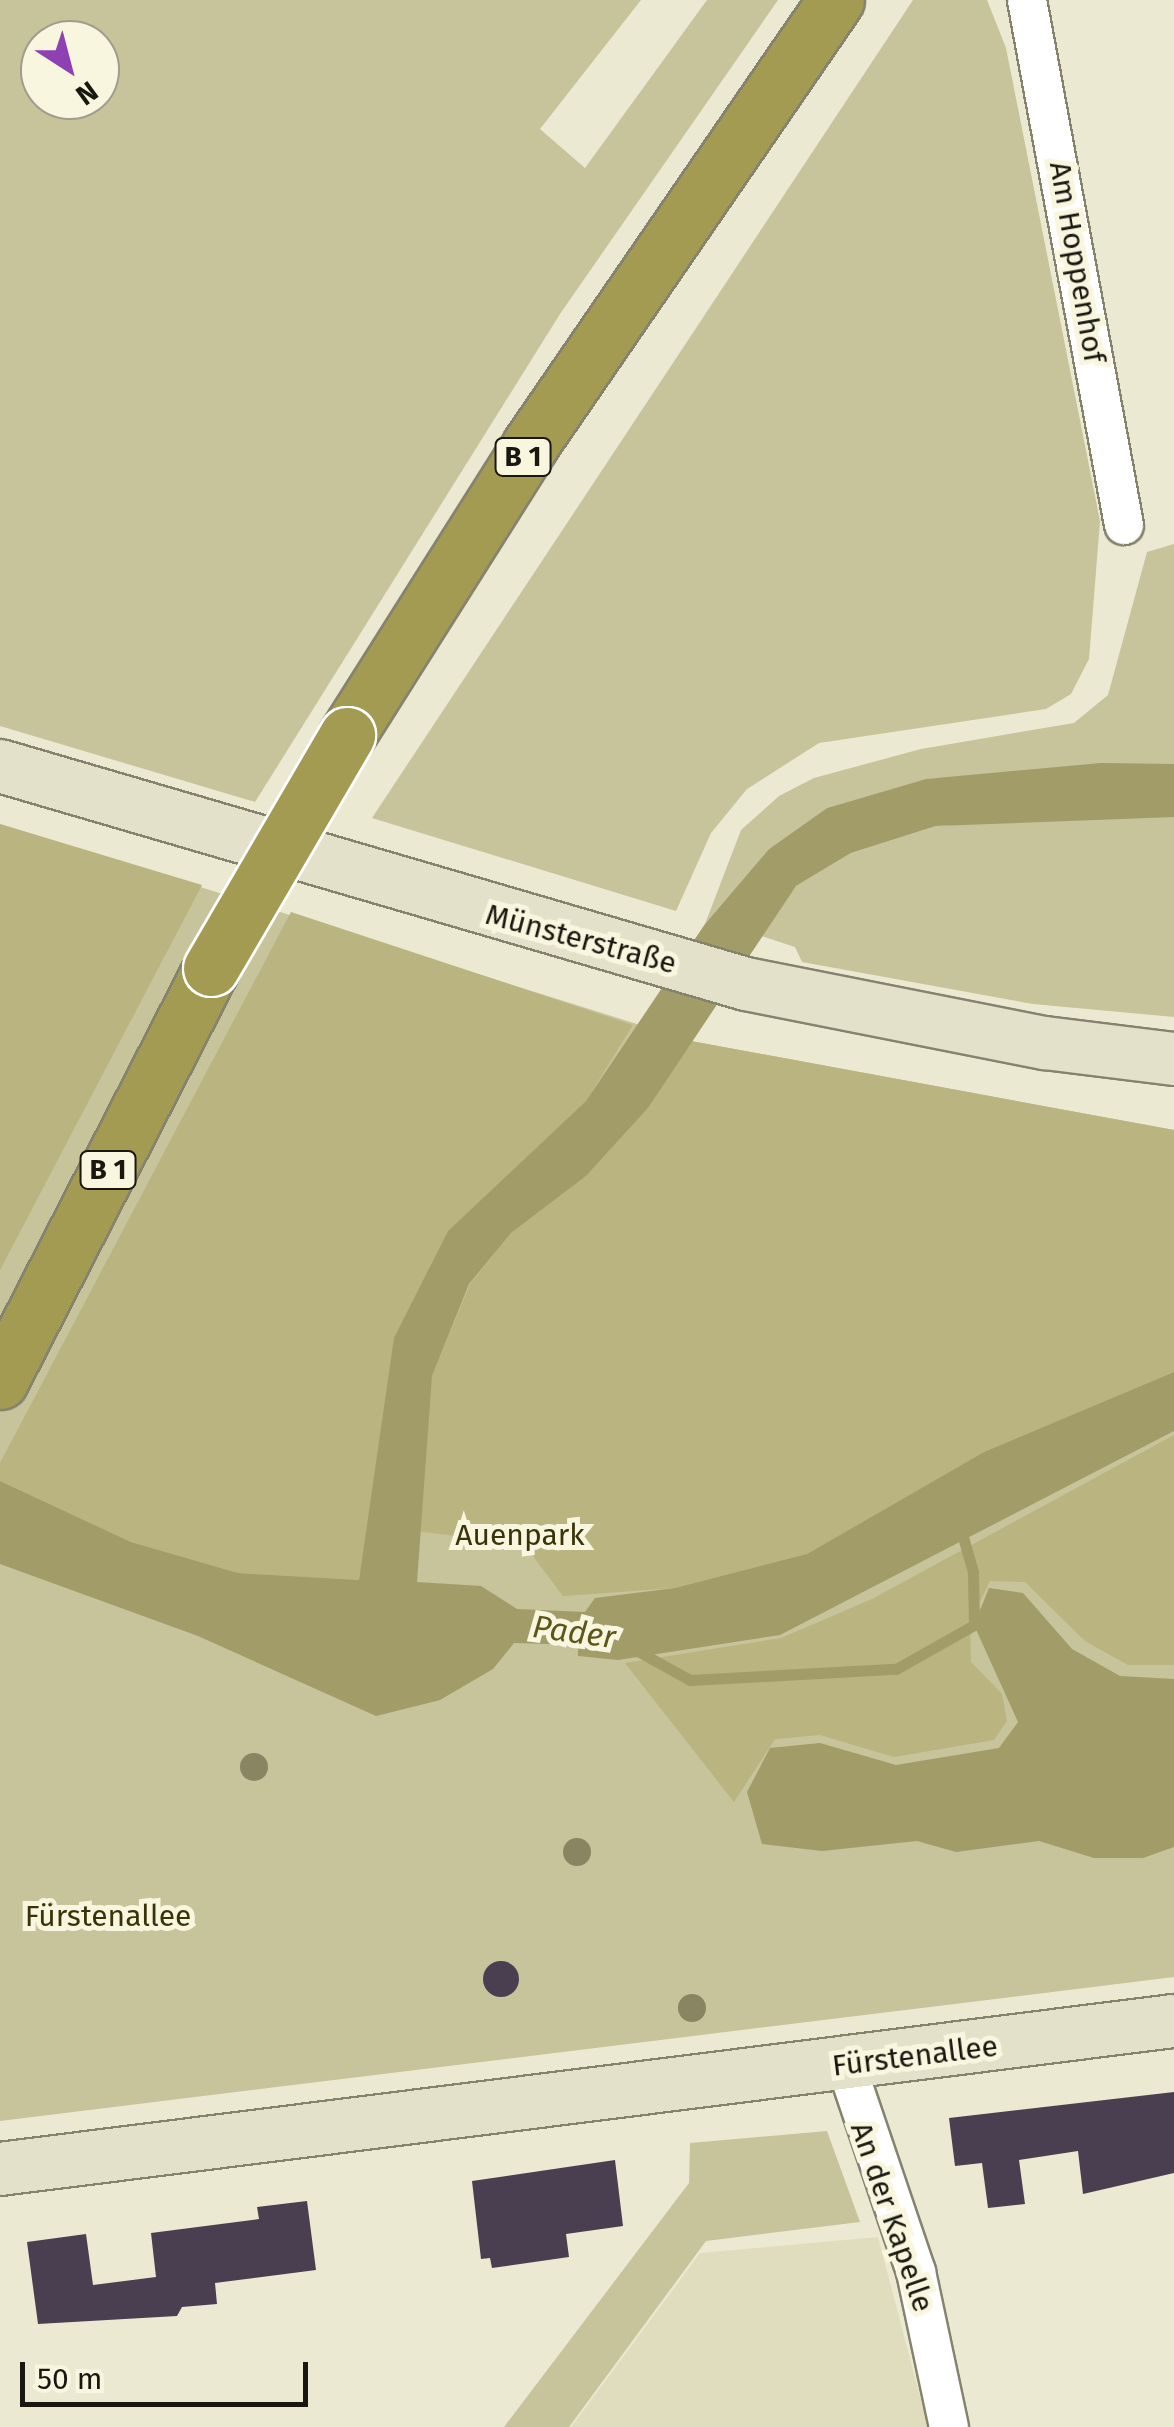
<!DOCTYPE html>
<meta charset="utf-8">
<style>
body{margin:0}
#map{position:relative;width:1174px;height:2427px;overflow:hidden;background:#ebe9d2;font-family:"Fira Sans",sans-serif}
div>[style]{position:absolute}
.built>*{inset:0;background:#e0ddbf}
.green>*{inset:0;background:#c7c39a}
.forest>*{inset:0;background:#bab481}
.water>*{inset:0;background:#a29c69}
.stream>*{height:11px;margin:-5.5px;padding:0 5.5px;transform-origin:5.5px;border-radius:5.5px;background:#a29c69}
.building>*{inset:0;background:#4a3f50}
.round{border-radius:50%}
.roads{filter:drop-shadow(2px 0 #85836e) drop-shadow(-2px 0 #85836e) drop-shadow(0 2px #85836e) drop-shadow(0 -2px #85836e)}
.street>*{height:38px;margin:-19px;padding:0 19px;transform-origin:19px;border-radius:19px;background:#fff}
.secondary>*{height:52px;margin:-26px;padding:0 26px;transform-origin:26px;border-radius:26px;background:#e4e1cb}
.highway>*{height:55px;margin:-27.5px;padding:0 27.5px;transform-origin:27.5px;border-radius:27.5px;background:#a49b53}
.bridges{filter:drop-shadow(2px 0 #fff) drop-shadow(-2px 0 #fff) drop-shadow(0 2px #fff) drop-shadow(0 -2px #fff)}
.highway-bridge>*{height:55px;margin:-27.5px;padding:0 27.5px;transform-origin:27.5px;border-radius:27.5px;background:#a49b53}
.trees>*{width:28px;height:28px;margin:-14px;border-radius:50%;background:#898563}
span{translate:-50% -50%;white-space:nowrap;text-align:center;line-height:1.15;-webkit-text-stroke:10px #f9f6df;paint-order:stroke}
.shield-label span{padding:2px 8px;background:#f9f6df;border:2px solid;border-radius:8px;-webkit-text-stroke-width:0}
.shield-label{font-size:28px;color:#191810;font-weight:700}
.street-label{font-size:30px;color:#191810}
.park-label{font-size:30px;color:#383308}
.water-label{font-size:32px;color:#5d561a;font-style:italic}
.north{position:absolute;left:20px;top:20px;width:100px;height:100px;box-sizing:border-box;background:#f9f6df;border:2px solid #9f9d8c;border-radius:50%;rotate:144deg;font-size:28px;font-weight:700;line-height:40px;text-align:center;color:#191810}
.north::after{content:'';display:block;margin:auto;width:35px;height:45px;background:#8e41b2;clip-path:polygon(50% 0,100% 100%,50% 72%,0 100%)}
.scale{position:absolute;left:20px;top:2362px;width:288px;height:45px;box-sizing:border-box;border:5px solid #191810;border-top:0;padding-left:12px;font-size:30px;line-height:35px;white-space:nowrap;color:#191810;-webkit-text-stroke:8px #f9f6df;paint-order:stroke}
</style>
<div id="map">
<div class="built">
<div style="clip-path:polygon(878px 2237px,928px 2427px,571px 2427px,700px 2253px)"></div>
</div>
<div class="green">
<div style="clip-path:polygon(evenodd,0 0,641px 0,540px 129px,585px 168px,707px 0,778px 0,560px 314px,255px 802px,0 726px,0 0,40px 40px,100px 40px,100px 100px,40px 100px,40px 40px)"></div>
<div style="clip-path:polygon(913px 0,987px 0,1006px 48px,1100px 521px,1089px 659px,1071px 694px,1046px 709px,819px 743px,747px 789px,711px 833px,676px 911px,372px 818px)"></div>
<div style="clip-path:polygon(1174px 544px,1174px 764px,927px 779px,827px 808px,769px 849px,705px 924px,741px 830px,779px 796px,814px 778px,921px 749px,1074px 723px,1108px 695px,1147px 552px)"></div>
<div style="clip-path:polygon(1099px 816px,1174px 817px,1174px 1017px,1033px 1004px,802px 962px,795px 947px,758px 935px,796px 886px,851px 853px,936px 826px)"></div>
<div style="clip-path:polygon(0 824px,691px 1041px,1174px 1130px,1174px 1977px,0 2121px)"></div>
<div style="clip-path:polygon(827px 2131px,860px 2222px,706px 2241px,569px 2427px,504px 2427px,689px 2183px,690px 2143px)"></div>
</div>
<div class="forest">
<div style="clip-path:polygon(0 824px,202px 885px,0 1270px)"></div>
<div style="clip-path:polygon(291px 912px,633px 1025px,586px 1101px,448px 1231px,395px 1338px,359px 1580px,238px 1573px,131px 1542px,0 1481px,0 1463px)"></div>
<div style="clip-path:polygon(691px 1041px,1174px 1130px,1174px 1372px,984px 1452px,807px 1554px,675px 1588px,563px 1596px,524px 1544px,415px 1531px,432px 1376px,470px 1284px,511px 1233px,586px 1176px,648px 1108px)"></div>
<div style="clip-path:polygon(1174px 1435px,1174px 1665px,1128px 1665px,1085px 1641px,1025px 1582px,990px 1581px,970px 1622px,971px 1662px,1002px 1694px,1007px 1721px,994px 1740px,894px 1757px,820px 1735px,775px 1739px,734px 1802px,625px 1663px,781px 1638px,872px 1599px)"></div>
</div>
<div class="water">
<div style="clip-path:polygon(1101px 763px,1174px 764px,1174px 817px,936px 826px,851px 853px,796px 886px,648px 1108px,586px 1176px,511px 1233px,469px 1284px,432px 1376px,417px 1582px,481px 1586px,517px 1609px,585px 1612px,595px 1598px,675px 1588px,807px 1554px,984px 1452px,1174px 1372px,1174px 1431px,780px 1635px,618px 1660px,578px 1656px,578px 1645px,514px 1643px,493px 1669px,440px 1700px,376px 1716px,198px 1636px,0 1564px,0 1481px,131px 1542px,238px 1573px,359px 1580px,394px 1338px,448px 1231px,586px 1101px,705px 924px,769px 849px,827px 808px,926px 779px)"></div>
<div style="clip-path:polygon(989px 1588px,1023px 1593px,1072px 1649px,1120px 1676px,1174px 1679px,1174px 1847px,1143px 1858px,1094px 1858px,1039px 1841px,956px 1852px,917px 1841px,822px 1851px,762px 1844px,747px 1792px,770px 1748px,820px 1743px,896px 1765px,999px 1748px,1018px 1722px,974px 1625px)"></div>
</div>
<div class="stream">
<div style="left:634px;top:1649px;width:64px;rotate:29deg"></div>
<div style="left:690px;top:1680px;width:206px;rotate:-3.1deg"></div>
<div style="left:896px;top:1669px;width:90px;rotate:-29.4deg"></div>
<div style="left:974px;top:1625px;width:53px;rotate:-91.1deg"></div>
<div style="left:973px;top:1572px;width:44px;rotate:-105.9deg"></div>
</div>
<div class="building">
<div class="round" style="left:483px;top:1961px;width:36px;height:36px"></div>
<div style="clip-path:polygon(1174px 2092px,1174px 2173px,1083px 2194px,1078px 2151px,1019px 2160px,1025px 2204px,988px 2208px,982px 2163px,955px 2166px,949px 2118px)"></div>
<div style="clip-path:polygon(615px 2160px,623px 2226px,566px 2234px,569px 2257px,492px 2268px,490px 2258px,481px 2259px,472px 2181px)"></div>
<div style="clip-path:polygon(307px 2201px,316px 2270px,215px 2283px,217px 2304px,182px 2307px,177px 2316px,38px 2324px,27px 2242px,86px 2234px,93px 2285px,156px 2277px,151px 2233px,259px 2219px,257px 2207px)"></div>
</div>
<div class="roads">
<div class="street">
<div style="left:1027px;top:0;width:534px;rotate:79.53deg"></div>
<div style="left:846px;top:2065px;width:219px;rotate:71.3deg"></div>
<div style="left:916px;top:2272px;width:158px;rotate:78deg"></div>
</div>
<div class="secondary">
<div style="left:0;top:766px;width:777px;rotate:16.29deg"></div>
<div style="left:746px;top:984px;width:305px;rotate:11.2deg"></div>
<div style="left:1045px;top:1043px;width:130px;rotate:7.1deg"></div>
<div style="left:0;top:2169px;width:1183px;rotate:-7.19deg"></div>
</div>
<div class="highway">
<div style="left:347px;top:735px;width:343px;rotate:-57.7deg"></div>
<div style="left:530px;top:445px;width:540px;rotate:-55.49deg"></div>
<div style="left:0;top:1381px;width:464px;rotate:-62.9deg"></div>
</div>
</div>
<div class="bridges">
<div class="highway-bridge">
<div style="left:211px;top:968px;width:270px;rotate:-59.7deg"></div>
</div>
</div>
<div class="trees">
<div style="left:254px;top:1767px"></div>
<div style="left:577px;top:1852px"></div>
<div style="left:692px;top:2008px"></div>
</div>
<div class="shield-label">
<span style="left:523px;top:457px">B 1</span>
<span style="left:108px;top:1170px">B 1</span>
</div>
<div class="street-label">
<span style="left:1077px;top:262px;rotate:80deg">Am Hoppenhof</span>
<span style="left:581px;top:939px;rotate:15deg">Münsterstraße</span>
<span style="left:915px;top:2056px;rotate:-7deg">Fürstenallee</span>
<span style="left:892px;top:2217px;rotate:71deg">An der Kapelle</span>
</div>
<div class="park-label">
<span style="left:520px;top:1535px">Auenpark</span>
<span style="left:108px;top:1916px">Fürstenallee</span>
</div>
<div class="water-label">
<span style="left:574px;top:1632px;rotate:8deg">Pader</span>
</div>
<div class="north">N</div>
<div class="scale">50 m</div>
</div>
